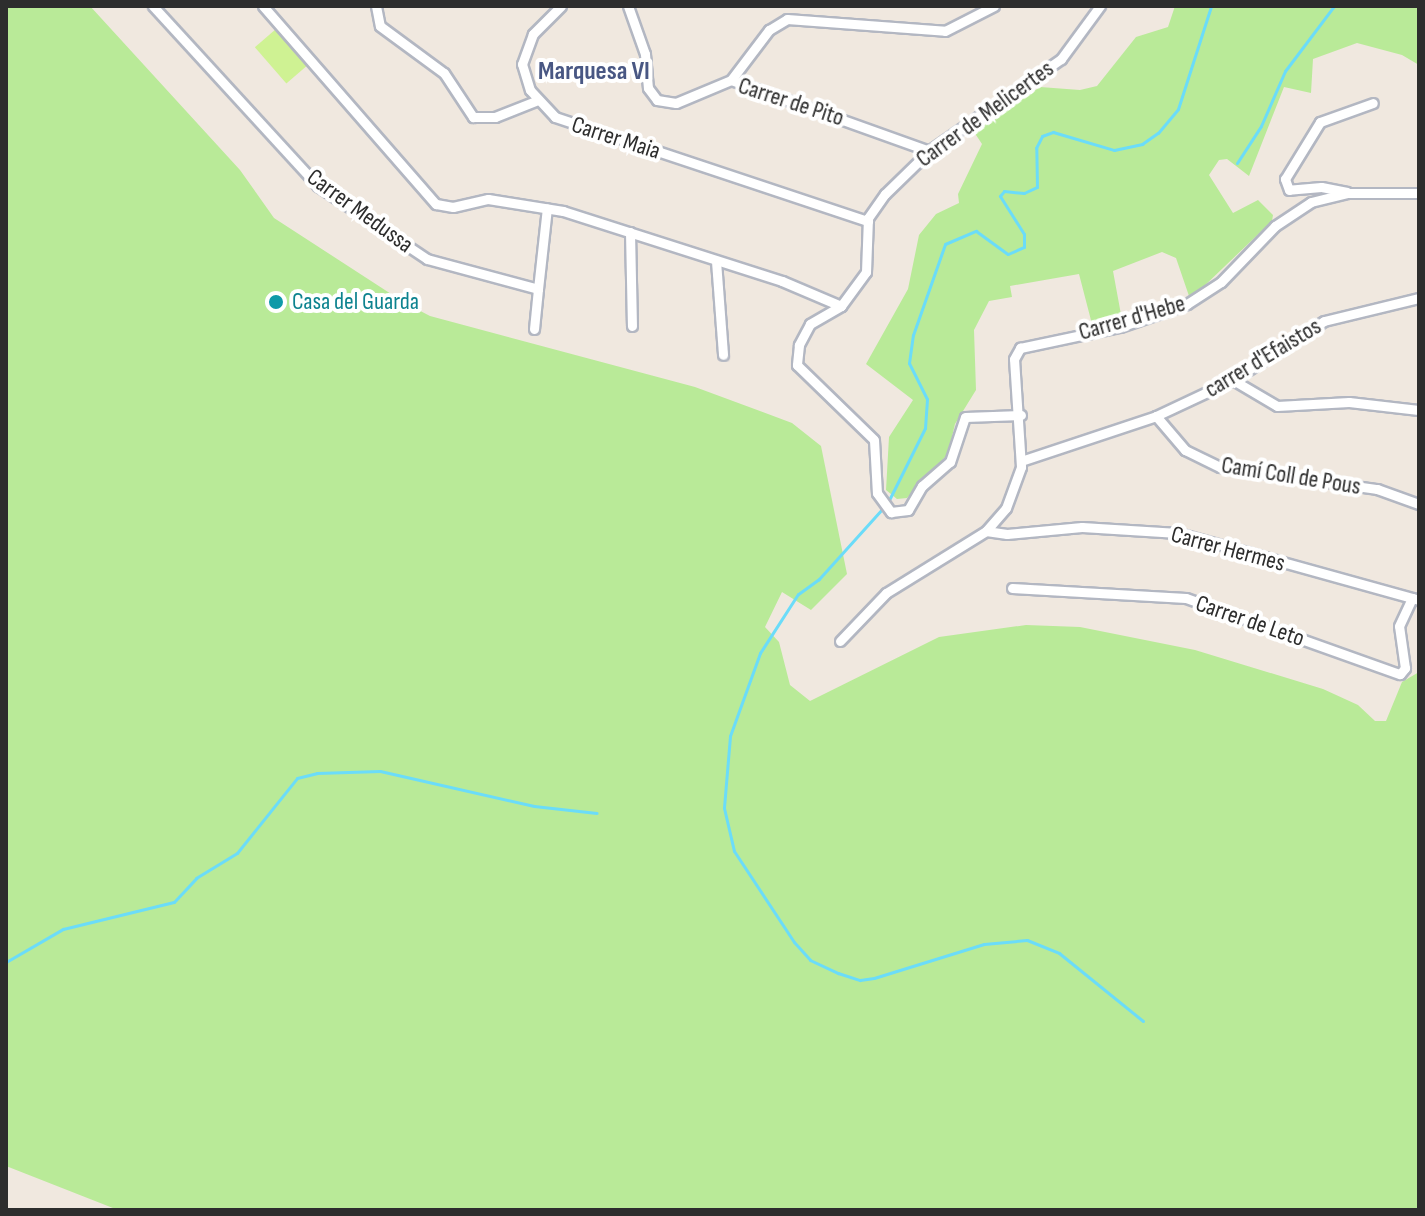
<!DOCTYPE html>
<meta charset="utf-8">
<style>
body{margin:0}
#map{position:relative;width:1425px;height:1216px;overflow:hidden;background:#f0e8df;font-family:"Sofia Sans Condensed",sans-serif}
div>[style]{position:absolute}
.green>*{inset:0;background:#b9ea98}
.pitch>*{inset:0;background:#cff293;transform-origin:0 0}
.stream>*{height:3px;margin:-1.5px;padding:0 1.5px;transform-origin:1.5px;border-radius:1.5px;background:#6bdcf9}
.roads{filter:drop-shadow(2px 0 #b3b7c2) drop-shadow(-2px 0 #b3b7c2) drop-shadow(0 2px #b3b7c2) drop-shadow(0 -2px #b3b7c2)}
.minor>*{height:9px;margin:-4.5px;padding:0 4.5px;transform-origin:4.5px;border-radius:4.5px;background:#fff}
.dots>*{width:22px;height:22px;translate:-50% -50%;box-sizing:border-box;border:4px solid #fff;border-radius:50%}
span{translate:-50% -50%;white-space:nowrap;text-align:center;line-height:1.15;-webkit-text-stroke:8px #fff;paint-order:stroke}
.street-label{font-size:24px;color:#2d2d2d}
.culture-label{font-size:24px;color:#0d838f}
.left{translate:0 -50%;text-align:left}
.neighbourhood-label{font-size:26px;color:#495783;font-weight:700}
.frame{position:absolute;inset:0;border:8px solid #2d2d2d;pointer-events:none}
</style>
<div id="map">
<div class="green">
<div style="clip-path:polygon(6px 6px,90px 6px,240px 170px,274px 218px,405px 303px,430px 316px,695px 387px,792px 423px,821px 446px,847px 574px,811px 610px,782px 592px,765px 627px,779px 642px,790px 685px,810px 701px,939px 637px,1026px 625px,1080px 627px,1195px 650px,1323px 689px,1358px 705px,1375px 721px,1386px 721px,1402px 682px,1419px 672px,1419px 1210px,118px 1210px,6px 1166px)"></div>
<div style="clip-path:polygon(1175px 6px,1419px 6px,1419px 65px,1402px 55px,1357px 43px,1313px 59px,1311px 93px,1284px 87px,1249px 176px,1227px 159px,1219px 160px,1209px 175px,1233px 213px,1258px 200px,1273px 215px,1272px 221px,1199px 291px,1189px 296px,1176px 258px,1162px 252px,1113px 271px,1122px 320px,1093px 328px,1079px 274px,1010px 286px,1012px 297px,989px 301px,974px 330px,976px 390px,955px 424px,948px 454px,907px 498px,897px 499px,886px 490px,889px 437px,913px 400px,866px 364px,908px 289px,919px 235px,936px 214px,959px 203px,958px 194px,982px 144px,974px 132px,1040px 87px,1080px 90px,1097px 86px,1136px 37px,1168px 27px)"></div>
</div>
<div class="pitch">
<div style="left:276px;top:29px;width:48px;height:28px;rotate:49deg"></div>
</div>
<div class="stream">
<div style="left:1237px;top:163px;width:44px;rotate:-57deg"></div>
<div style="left:1261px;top:126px;width:60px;rotate:-66.4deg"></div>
<div style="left:1285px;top:71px;width:81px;rotate:-53deg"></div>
<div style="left:888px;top:502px;width:83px;rotate:-63.4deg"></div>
<div style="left:925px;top:428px;width:29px;rotate:-86deg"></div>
<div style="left:927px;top:399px;width:40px;rotate:-116.6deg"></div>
<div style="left:909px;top:363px;width:28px;rotate:-82deg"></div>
<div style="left:913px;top:335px;width:96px;rotate:-70.6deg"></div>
<div style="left:945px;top:244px;width:34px;rotate:-23deg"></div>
<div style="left:976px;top:231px;width:39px;rotate:36deg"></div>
<div style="left:1008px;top:254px;width:17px;rotate:-24deg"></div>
<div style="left:1024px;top:247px;width:13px;rotate:-90deg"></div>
<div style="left:1024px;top:234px;width:45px;rotate:-122.3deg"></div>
<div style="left:1000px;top:196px;width:6px;rotate:-51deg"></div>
<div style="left:1004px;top:191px;width:20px;rotate:6deg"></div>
<div style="left:1024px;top:193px;width:14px;rotate:-25deg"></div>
<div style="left:1037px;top:187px;width:39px;rotate:-91deg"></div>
<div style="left:1036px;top:148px;width:13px;rotate:-63deg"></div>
<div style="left:1042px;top:136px;width:12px;rotate:-20deg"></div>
<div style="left:1053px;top:132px;width:64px;rotate:16.4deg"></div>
<div style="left:1114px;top:150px;width:29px;rotate:-12deg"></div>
<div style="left:1142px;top:144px;width:19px;rotate:-35deg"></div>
<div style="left:1158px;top:133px;width:31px;rotate:-50deg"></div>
<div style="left:1178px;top:109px;width:108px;rotate:-72.2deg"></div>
<div style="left:883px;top:508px;width:96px;rotate:132deg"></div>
<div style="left:819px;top:579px;width:26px;rotate:144deg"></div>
<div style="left:798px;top:594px;width:70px;rotate:122.8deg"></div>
<div style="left:760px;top:653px;width:88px;rotate:109.9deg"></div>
<div style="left:730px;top:736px;width:72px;rotate:94.8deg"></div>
<div style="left:724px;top:808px;width:44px;rotate:76.9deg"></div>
<div style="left:734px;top:851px;width:109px;rotate:56.6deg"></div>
<div style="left:794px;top:942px;width:24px;rotate:48deg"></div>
<div style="left:810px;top:960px;width:31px;rotate:25deg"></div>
<div style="left:838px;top:973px;width:23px;rotate:18deg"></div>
<div style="left:860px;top:980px;width:14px;rotate:-8deg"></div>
<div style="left:874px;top:978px;width:115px;rotate:-17.2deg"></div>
<div style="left:984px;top:944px;width:43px;rotate:-5.3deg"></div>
<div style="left:1027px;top:940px;width:35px;rotate:22deg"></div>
<div style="left:1059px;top:953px;width:108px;rotate:39deg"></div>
<div style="left:6px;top:962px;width:66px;rotate:-30.1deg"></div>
<div style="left:63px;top:929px;width:114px;rotate:-13.7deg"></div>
<div style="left:174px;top:902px;width:33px;rotate:-47deg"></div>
<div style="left:196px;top:878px;width:48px;rotate:-31.4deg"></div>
<div style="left:237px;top:853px;width:96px;rotate:-51.3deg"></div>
<div style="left:297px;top:778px;width:21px;rotate:-14deg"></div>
<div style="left:317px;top:773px;width:63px;rotate:-1.8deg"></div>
<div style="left:380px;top:771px;width:158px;rotate:12.8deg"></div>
<div style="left:534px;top:806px;width:63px;rotate:6.3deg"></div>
</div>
<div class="roads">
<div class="minor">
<div style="left:153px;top:6px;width:244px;rotate:47.5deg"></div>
<div style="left:318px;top:186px;width:131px;rotate:33.8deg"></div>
<div style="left:427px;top:259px;width:115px;rotate:15.1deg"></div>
<div style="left:538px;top:289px;width:81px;rotate:-83.7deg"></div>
<div style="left:263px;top:6px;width:263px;rotate:48.9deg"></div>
<div style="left:436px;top:204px;width:17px;rotate:10deg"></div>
<div style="left:453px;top:207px;width:36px;rotate:-13deg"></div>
<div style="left:488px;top:199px;width:76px;rotate:9.1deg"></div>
<div style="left:563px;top:211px;width:230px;rotate:17.7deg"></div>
<div style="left:782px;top:281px;width:64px;rotate:23deg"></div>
<div style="left:841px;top:306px;width:36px;rotate:150deg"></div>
<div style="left:810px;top:324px;width:24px;rotate:118deg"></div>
<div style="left:799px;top:345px;width:20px;rotate:96deg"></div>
<div style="left:797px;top:365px;width:107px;rotate:44.2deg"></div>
<div style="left:874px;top:440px;width:53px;rotate:86.8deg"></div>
<div style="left:877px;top:493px;width:24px;rotate:54deg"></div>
<div style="left:891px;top:512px;width:17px;rotate:-7deg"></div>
<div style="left:908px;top:510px;width:28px;rotate:-60deg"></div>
<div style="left:922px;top:486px;width:37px;rotate:-41deg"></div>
<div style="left:950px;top:462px;width:47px;rotate:-71.6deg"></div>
<div style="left:965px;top:417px;width:56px;rotate:-2deg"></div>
<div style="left:376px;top:6px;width:20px;rotate:79deg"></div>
<div style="left:380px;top:26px;width:79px;rotate:36.3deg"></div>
<div style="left:444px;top:73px;width:53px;rotate:56.6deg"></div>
<div style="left:473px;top:117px;width:22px"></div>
<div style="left:495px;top:117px;width:46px;rotate:-21.6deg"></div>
<div style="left:561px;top:6px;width:40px;rotate:135deg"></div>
<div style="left:533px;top:34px;width:32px;rotate:110deg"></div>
<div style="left:522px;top:64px;width:27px;rotate:73deg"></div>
<div style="left:530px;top:90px;width:37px;rotate:47deg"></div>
<div style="left:555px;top:117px;width:330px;rotate:18.4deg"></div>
<div style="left:628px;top:6px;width:51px;rotate:70.5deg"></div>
<div style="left:645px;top:54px;width:34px;rotate:85deg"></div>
<div style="left:648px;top:88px;width:15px;rotate:53deg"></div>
<div style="left:657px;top:100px;width:19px;rotate:9deg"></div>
<div style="left:676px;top:103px;width:60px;rotate:-22.7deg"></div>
<div style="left:731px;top:80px;width:63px;rotate:-52.8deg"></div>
<div style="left:769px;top:30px;width:21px;rotate:-31deg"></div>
<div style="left:787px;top:19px;width:158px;rotate:4.3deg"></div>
<div style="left:945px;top:31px;width:55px;rotate:-27deg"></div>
<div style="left:731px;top:80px;width:210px;rotate:19.7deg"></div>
<div style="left:1347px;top:192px;width:26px;rotate:-169deg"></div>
<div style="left:1321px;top:187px;width:32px;rotate:175deg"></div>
<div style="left:1289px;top:190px;width:12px;rotate:-110deg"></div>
<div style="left:1285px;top:179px;width:67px;rotate:-58.4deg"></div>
<div style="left:1320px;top:122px;width:56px;rotate:-19.7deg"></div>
<div style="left:630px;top:232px;width:94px;rotate:88.8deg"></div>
<div style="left:716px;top:261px;width:94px;rotate:85.7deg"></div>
<div style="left:841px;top:306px;width:42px;rotate:-53.7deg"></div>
<div style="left:866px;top:272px;width:54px;rotate:-87.9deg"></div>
<div style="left:868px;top:218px;width:29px;rotate:-55deg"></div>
<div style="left:885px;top:194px;width:62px;rotate:-44.3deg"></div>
<div style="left:929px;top:151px;width:161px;rotate:-34.9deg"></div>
<div style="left:1061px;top:59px;width:66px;rotate:-53.7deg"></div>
<div style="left:534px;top:329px;width:40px;rotate:-84.3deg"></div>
<div style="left:1233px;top:380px;width:51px;rotate:30.6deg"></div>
<div style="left:1277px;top:406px;width:72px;rotate:-3.2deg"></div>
<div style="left:1349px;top:402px;width:70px;rotate:6.5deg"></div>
<div style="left:1156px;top:416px;width:45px;rotate:49.5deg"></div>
<div style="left:1185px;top:450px;width:39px;rotate:26deg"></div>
<div style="left:1220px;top:467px;width:159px;rotate:8deg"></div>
<div style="left:1377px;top:489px;width:45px;rotate:19.7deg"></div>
<div style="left:1021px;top:461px;width:142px;rotate:-18.4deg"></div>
<div style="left:1156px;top:416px;width:85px;rotate:-25.1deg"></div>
<div style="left:1233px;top:380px;width:108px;rotate:-33deg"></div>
<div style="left:1324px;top:321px;width:98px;rotate:-13.6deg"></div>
<div style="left:986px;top:531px;width:21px;rotate:8deg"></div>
<div style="left:1007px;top:534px;width:75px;rotate:-5.3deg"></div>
<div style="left:1082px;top:527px;width:96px;rotate:3.6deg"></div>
<div style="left:1178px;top:533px;width:250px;rotate:15.5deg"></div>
<div style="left:1012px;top:588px;width:174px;rotate:3.3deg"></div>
<div style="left:1186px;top:598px;width:227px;rotate:19.6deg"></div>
<div style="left:1400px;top:674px;width:8px;rotate:-50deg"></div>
<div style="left:1405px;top:668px;width:42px;rotate:-98.1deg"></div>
<div style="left:1399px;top:626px;width:31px;rotate:-65deg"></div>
<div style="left:840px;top:641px;width:66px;rotate:-46.2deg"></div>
<div style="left:886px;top:593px;width:118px;rotate:-31.8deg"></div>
<div style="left:986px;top:531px;width:30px;rotate:-49deg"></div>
<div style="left:1006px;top:508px;width:44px;rotate:-69.9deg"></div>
<div style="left:1021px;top:467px;width:108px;rotate:-93.7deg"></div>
<div style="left:1014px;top:359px;width:13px;rotate:-61deg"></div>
<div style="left:1020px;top:348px;width:102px;rotate:-11.9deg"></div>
<div style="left:1120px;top:327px;width:71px;rotate:-18.9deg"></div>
<div style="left:1187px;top:304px;width:40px;rotate:-32.9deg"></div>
<div style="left:1221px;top:282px;width:78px;rotate:-46deg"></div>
<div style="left:1275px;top:226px;width:43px;rotate:-33.7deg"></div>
<div style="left:1311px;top:202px;width:38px;rotate:-14deg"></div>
<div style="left:1348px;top:193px;width:71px"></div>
</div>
</div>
<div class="dots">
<div style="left:276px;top:302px;background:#0f9aa8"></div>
</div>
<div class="street-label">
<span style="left:791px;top:102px;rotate:18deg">Carrer de Pito</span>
<span style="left:985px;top:114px;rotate:-36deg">Carrer de Melicertes</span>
<span style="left:616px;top:138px;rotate:18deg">Carrer Maia</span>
<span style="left:360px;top:211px;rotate:36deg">Carrer Medussa</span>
<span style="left:1132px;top:318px;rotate:-16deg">Carrer d'Hebe</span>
<span style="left:1263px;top:358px;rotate:-31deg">carrer d'Efaistos</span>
<span style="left:1291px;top:476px;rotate:9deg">Camí Coll de Pous</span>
<span style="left:1228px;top:549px;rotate:15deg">Carrer Hermes</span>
<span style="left:1250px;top:621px;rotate:19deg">Carrer de Leto</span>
</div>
<div class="culture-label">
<span class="left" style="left:292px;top:302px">Casa del Guarda</span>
</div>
<div class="neighbourhood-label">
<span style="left:594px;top:72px">Marquesa VI</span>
</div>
<div class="frame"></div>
</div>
